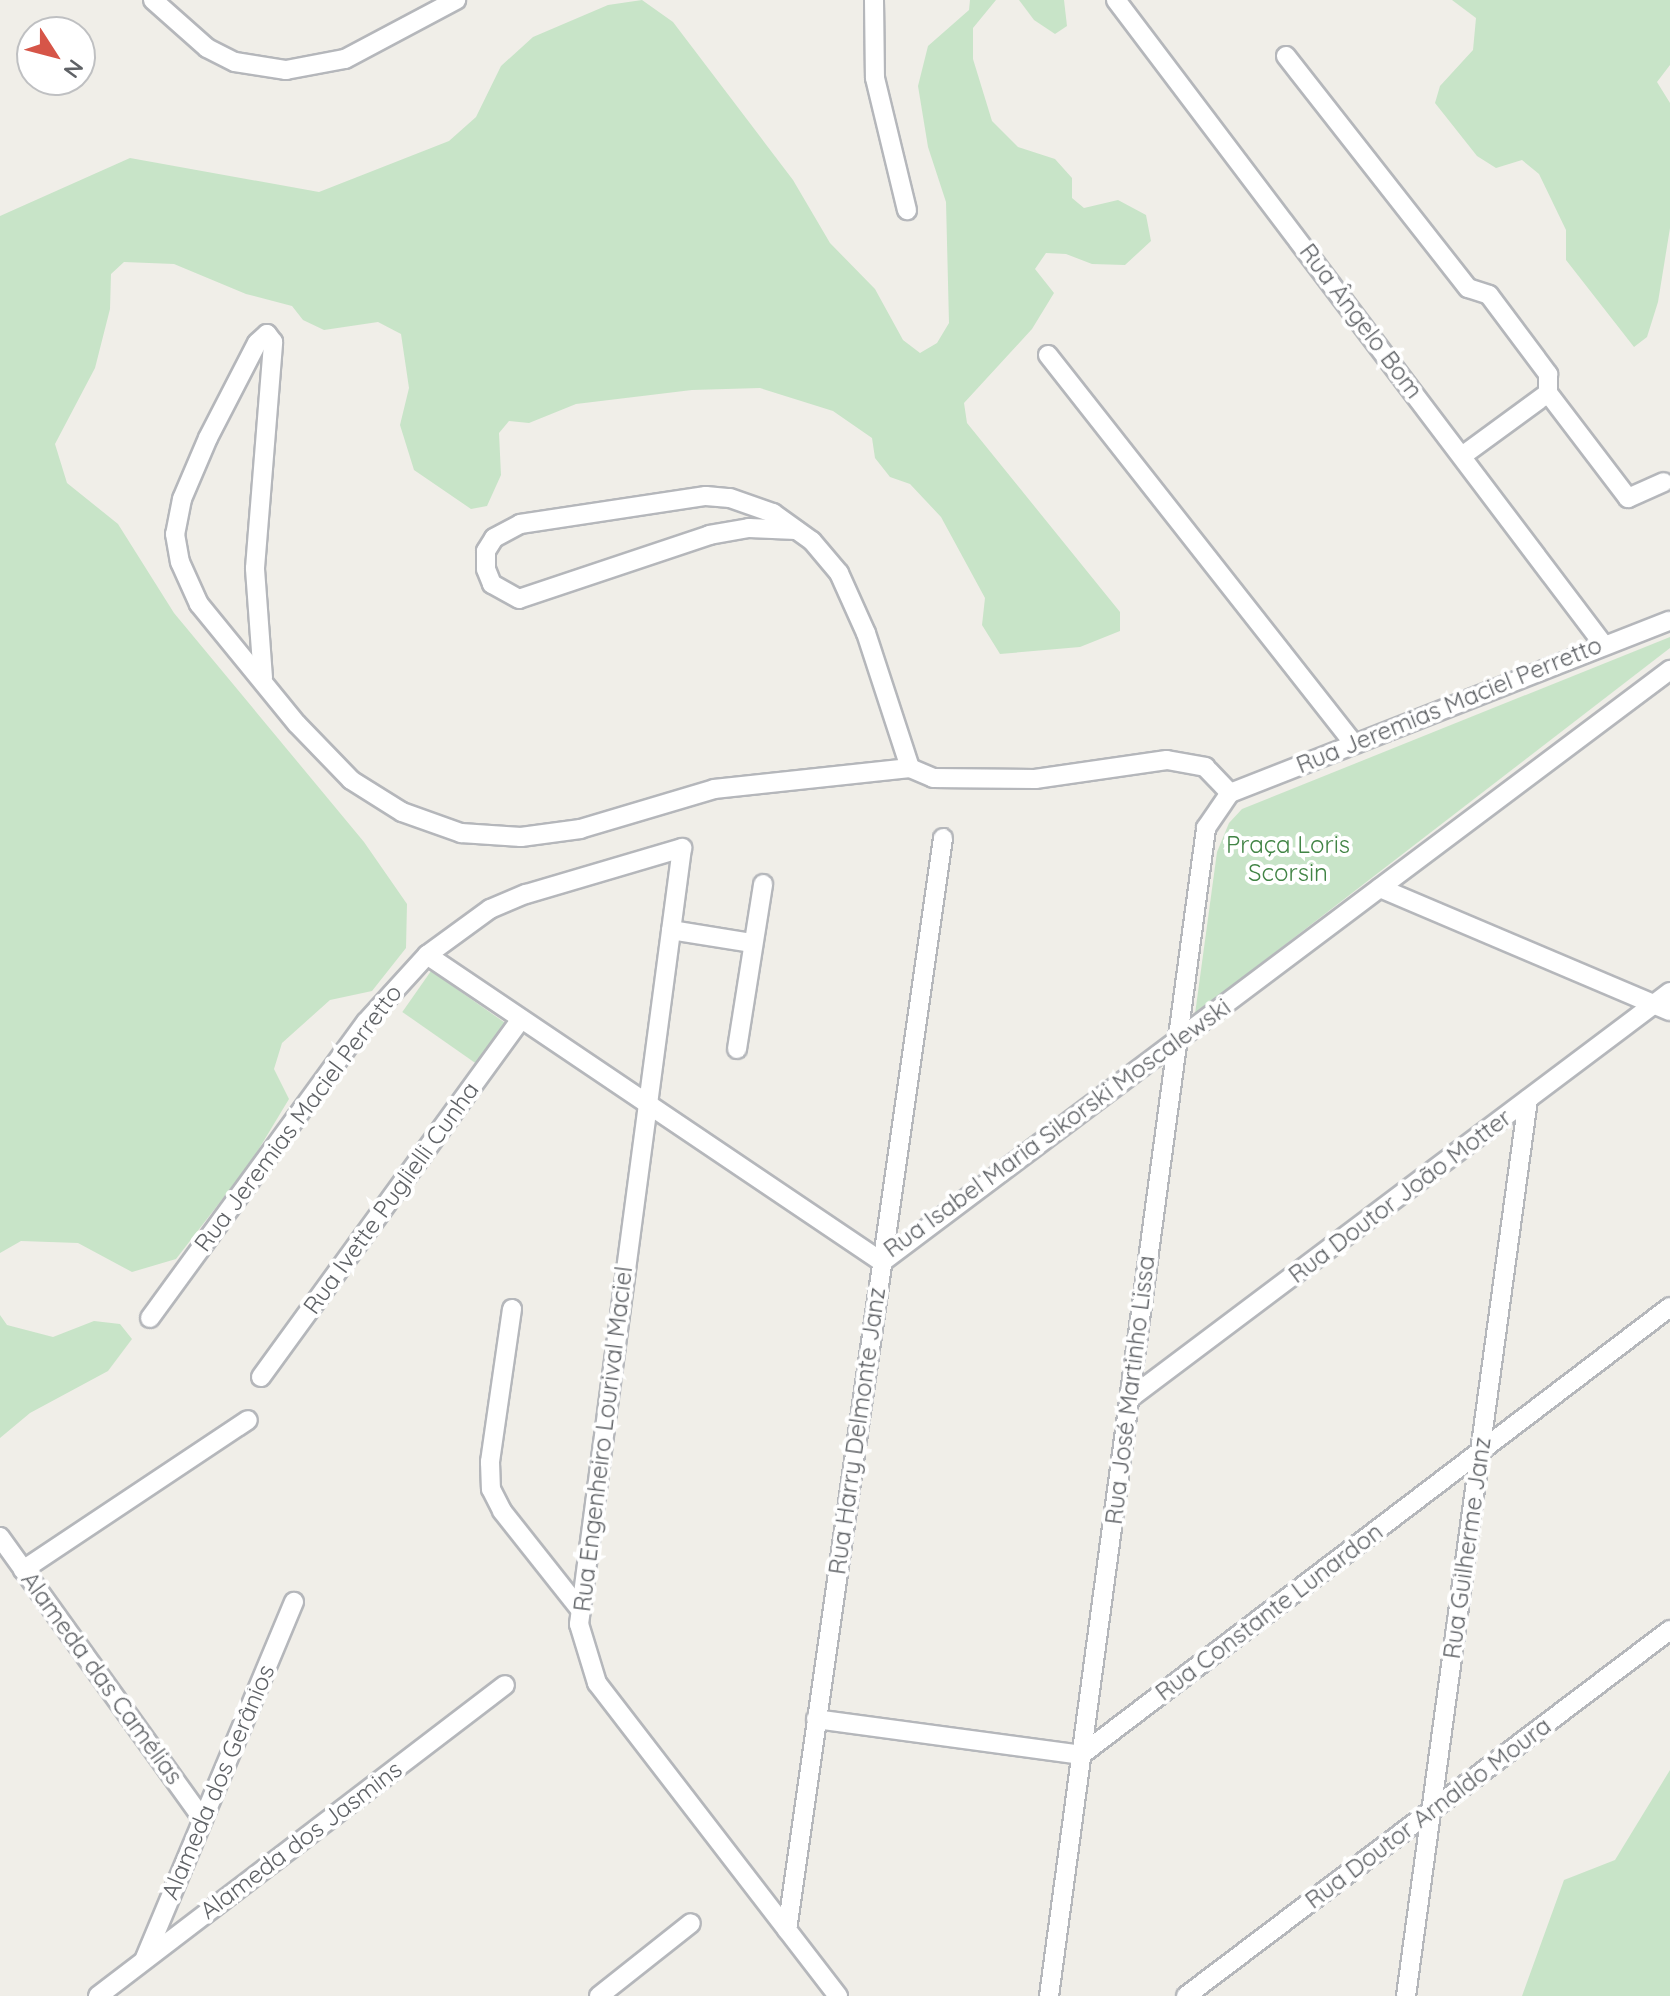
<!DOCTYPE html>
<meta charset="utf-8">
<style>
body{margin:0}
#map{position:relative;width:1670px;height:1996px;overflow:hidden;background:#f0eee8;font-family:Quicksand,sans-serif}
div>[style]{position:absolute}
.green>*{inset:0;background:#c8e4c8;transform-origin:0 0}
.roads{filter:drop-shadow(2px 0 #b5b7bb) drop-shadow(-2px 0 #b5b7bb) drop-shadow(0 2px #b5b7bb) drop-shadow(0 -2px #b5b7bb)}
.minor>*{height:18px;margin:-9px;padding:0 9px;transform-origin:9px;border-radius:9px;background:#fff}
span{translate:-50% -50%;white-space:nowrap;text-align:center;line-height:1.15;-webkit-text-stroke:8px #fff;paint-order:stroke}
.street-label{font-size:24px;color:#5f6266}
.park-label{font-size:24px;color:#418445}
.north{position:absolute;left:16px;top:16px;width:80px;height:80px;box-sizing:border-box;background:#fff;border:2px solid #bfc0c2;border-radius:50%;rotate:126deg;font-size:22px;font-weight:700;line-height:32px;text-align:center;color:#5f6266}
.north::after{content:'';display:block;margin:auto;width:28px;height:36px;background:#d65548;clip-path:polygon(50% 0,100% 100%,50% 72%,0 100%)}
</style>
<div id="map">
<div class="green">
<div style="clip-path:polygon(642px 0,673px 22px,793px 180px,830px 243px,875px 289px,903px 340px,920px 353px,937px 343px,949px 323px,946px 202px,928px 147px,918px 86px,928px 46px,969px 10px,970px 0,996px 0,973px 28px,973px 59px,992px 121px,1018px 147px,1055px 159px,1072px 178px,1072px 198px,1084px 208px,1118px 200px,1146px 215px,1151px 241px,1125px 265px,1092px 264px,1066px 254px,1046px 253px,1035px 269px,1054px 293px,1032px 329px,964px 403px,967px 423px,1120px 612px,1120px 631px,1080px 647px,1000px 654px,982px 625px,985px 598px,941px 517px,910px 484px,890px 477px,875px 458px,872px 438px,833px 411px,760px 388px,692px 390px,576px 404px,529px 423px,509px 421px,499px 433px,501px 475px,487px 506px,471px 509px,414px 470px,400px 425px,409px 388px,401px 334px,378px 322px,324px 330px,303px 320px,292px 306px,246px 294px,174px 264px,124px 262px,111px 274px,110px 309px,95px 368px,55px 444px,67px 483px,118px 524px,174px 613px,364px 842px,407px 904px,406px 948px,372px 991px,330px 1000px,282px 1043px,274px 1069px,289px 1099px,251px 1162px,176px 1259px,132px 1272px,78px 1243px,21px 1241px,0 1253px,0 216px,130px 158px,319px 192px,449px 141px,476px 117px,501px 66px,533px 37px,608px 5px)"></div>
<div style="clip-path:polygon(1019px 0,1064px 0,1067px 26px,1055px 34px,1034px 20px)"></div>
<div style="clip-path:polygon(1452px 0,1670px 0,1670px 65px,1657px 82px,1670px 103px,1670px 228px,1658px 302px,1647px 337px,1634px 347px,1566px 260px,1566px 230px,1539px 174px,1522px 160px,1496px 168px,1477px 156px,1435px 103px,1440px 86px,1473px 50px,1476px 18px)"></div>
<div style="clip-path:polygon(1670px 637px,1670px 648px,1195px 1014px,1217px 852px,1229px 823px,1242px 809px)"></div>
<div style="left:431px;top:971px;width:90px;height:50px;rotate:35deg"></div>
<div style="clip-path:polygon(0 1315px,7px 1325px,53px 1337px,94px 1321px,120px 1324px,132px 1339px,108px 1371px,30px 1413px,0 1438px)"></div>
<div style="clip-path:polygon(1670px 1770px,1670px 1996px,1522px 1996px,1564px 1880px,1615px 1860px)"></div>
</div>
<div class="roads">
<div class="minor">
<div style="left:153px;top:0;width:72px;rotate:41.6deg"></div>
<div style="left:207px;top:48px;width:31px;rotate:27deg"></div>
<div style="left:235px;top:62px;width:52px;rotate:8.9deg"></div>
<div style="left:286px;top:70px;width:60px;rotate:-10.6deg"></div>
<div style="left:345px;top:59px;width:126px;rotate:-28deg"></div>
<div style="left:874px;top:0;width:78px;rotate:89.3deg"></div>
<div style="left:875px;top:78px;width:136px;rotate:76.4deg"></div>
<div style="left:1116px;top:0;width:807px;rotate:52.9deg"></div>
<div style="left:1286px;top:56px;width:295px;rotate:51.9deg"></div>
<div style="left:1468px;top:288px;width:22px;rotate:18deg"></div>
<div style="left:1489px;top:295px;width:99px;rotate:53.2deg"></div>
<div style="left:1548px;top:374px;width:19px;rotate:90deg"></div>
<div style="left:1548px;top:393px;width:132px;rotate:52.7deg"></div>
<div style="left:1628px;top:498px;width:39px;rotate:-24deg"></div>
<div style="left:1048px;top:355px;width:494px;rotate:51.8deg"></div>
<div style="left:1462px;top:456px;width:107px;rotate:-36.2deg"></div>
<div style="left:796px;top:530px;width:47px;rotate:-177.6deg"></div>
<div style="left:749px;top:528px;width:40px;rotate:170deg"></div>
<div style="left:710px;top:535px;width:201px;rotate:161.5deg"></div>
<div style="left:519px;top:599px;width:31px;rotate:-151deg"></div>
<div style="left:492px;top:584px;width:16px;rotate:-112deg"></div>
<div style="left:486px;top:569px;width:18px;rotate:-90deg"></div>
<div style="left:486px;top:551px;width:15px;rotate:-58deg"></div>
<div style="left:494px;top:538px;width:30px;rotate:-28deg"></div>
<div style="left:520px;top:524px;width:188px;rotate:-8.6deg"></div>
<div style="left:706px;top:496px;width:24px;rotate:5deg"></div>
<div style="left:730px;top:498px;width:46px;rotate:19.2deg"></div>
<div style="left:773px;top:513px;width:48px;rotate:35.7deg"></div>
<div style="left:812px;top:541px;width:42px;rotate:49.8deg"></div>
<div style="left:839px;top:573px;width:66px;rotate:65.8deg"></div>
<div style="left:866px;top:633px;width:142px;rotate:71.9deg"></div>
<div style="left:263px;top:678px;width:110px;rotate:-94.2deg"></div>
<div style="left:255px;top:568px;width:227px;rotate:-85.4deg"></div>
<div style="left:273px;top:342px;width:10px;rotate:-127deg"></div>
<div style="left:267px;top:334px;width:13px;rotate:138deg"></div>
<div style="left:257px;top:343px;width:107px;rotate:117.3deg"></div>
<div style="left:208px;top:438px;width:66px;rotate:113.1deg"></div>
<div style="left:182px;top:499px;width:36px;rotate:101deg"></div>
<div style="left:175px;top:534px;width:28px;rotate:80deg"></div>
<div style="left:180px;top:562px;width:46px;rotate:65.7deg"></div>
<div style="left:199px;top:604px;width:155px;rotate:50.8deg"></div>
<div style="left:297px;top:724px;width:78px;rotate:46deg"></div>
<div style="left:351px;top:780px;width:60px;rotate:32.1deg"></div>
<div style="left:402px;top:812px;width:63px;rotate:19.6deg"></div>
<div style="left:461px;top:833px;width:60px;rotate:3.8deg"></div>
<div style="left:521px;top:837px;width:60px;rotate:-7.7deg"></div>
<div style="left:580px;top:829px;width:140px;rotate:-16.6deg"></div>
<div style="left:714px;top:789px;width:197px;rotate:-6.1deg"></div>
<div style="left:910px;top:768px;width:25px;rotate:23deg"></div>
<div style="left:933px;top:778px;width:102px;rotate:0.6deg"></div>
<div style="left:1035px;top:779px;width:133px;rotate:-8.2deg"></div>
<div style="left:1167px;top:760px;width:39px;rotate:10deg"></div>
<div style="left:1205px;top:767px;width:36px;rotate:46deg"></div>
<div style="left:1380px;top:888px;width:315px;rotate:23deg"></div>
<div style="left:671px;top:930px;width:81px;rotate:9.2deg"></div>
<div style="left:427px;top:955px;width:549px;rotate:34.01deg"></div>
<div style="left:882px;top:1262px;width:986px;rotate:-36.92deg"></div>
<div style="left:737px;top:1049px;width:167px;rotate:-81deg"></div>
<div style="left:512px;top:1309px;width:155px;rotate:98.2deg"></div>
<div style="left:490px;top:1462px;width:27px;rotate:88deg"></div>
<div style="left:491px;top:1489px;width:25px;rotate:63deg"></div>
<div style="left:502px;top:1511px;width:124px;rotate:51.6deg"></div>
<div style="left:150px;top:1318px;width:366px;rotate:-53.9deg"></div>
<div style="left:366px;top:1022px;width:91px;rotate:-47.7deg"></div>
<div style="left:427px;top:955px;width:78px;rotate:-36.1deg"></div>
<div style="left:490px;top:909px;width:39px;rotate:-23deg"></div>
<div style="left:526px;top:894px;width:163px;rotate:-16.4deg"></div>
<div style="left:682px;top:848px;width:783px;rotate:97.56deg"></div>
<div style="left:579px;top:1624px;width:62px;rotate:73deg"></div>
<div style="left:597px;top:1683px;width:395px;rotate:52.4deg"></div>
<div style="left:261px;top:1377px;width:442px;rotate:-54deg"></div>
<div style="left:1129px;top:1399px;width:677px;rotate:-36.95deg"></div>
<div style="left:0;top:1537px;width:347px;rotate:54.3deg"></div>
<div style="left:23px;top:1570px;width:270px;rotate:-33.7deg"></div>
<div style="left:816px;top:1719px;width:267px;rotate:7.7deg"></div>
<div style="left:1081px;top:1755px;width:740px;rotate:-37.26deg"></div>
<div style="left:787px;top:1930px;width:1103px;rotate:-81.87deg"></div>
<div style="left:145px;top:1958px;width:386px;rotate:-67.3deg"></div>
<div style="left:98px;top:1996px;width:512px;rotate:-37.38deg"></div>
<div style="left:599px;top:1996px;width:117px;rotate:-38.4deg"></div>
<div style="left:1049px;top:1996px;width:1179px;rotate:-82.34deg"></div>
<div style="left:1206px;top:828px;width:42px;rotate:-55.6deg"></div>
<div style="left:1230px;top:793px;width:472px;rotate:-21.4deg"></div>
<div style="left:1186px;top:1996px;width:607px;rotate:-37.1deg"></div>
<div style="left:1406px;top:1996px;width:905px;rotate:-82.25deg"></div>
</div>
</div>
<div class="street-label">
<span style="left:1361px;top:321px;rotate:53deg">Rua Ângelo Bom</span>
<span style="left:1449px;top:705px;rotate:-22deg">Rua Jeremias Maciel Perretto</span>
<span style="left:298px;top:1118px;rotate:-53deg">Rua Jeremias Maciel Perretto</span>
<span style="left:1057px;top:1128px;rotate:-36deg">Rua Isabel Maria Sikorski Moscalewski</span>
<span style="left:1400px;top:1196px;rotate:-37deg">Rua Doutor João Motter</span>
<span style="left:391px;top:1198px;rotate:-54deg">Rua Ivette Puglielli Cunha</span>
<span style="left:1130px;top:1390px;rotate:-83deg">Rua José Martinho Lissa</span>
<span style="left:857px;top:1431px;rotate:-82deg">Rua Harry Delmonte Janz</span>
<span style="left:603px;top:1439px;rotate:-83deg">Rua Engenheiro Lourival Maciel</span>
<span style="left:1467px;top:1548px;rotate:-82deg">Rua Guilherme Janz</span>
<span style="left:1269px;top:1612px;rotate:-37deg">Rua Constante Lunardon</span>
<span style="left:102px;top:1678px;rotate:54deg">Alameda das Camélias</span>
<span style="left:218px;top:1782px;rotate:-67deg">Alameda dos Gerânios</span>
<span style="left:1428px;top:1813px;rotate:-37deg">Rua Doutor Arnaldo Moura</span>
<span style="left:301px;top:1840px;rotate:-37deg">Alameda dos Jasmins</span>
</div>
<div class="park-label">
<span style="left:1288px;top:859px">Praça Loris<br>Scorsin</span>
</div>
<div class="north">N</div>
</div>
